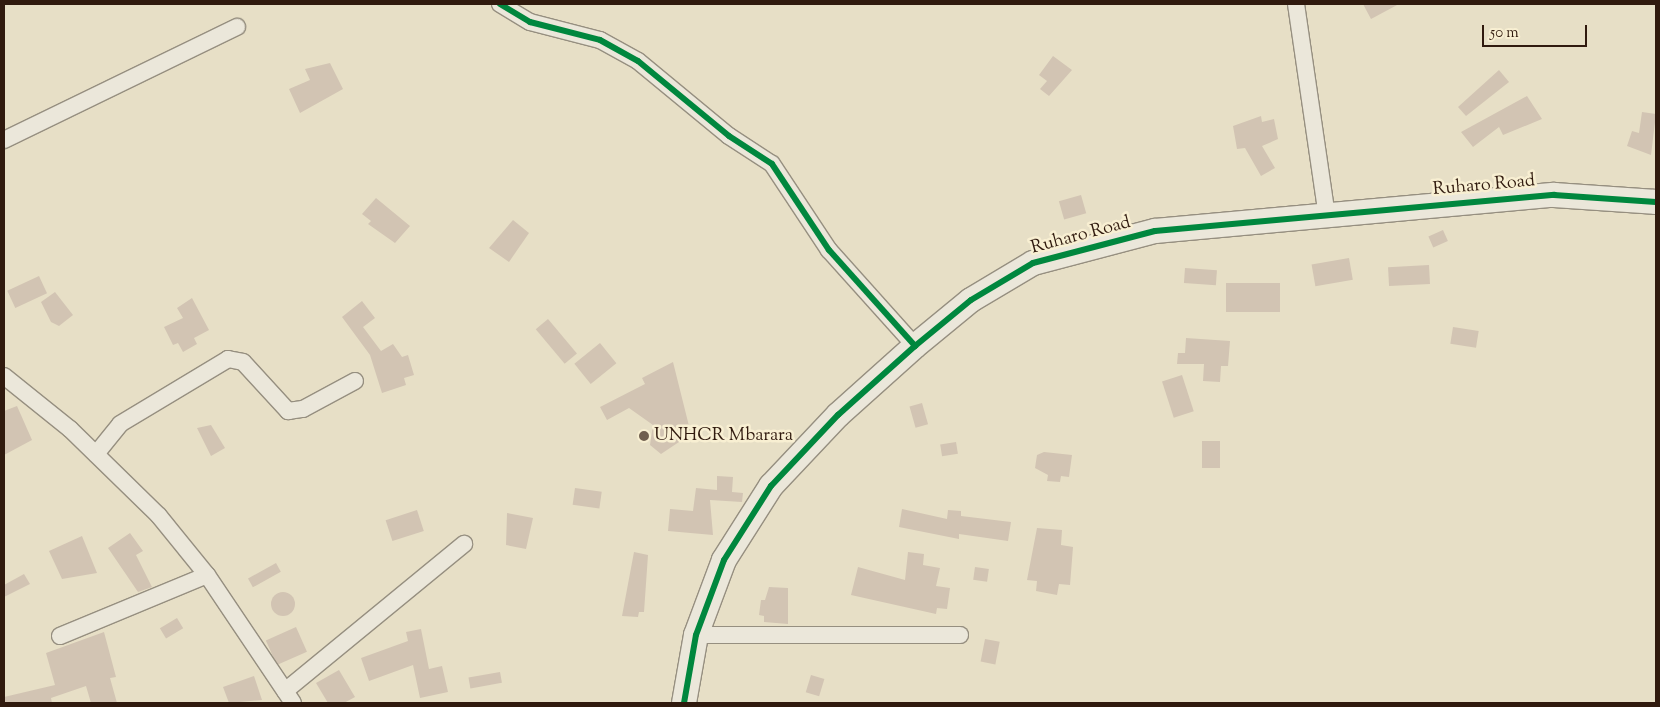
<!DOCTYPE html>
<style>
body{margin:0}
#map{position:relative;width:1660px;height:707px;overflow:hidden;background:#e7dfc6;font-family:"Sorts Mill Goudy",serif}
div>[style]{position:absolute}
.building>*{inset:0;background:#d2c4b3;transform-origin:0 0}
.round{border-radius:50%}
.roads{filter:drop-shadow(1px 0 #968f80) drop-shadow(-1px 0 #968f80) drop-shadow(0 1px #968f80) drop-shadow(0 -1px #968f80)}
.street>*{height:16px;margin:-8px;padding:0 8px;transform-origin:8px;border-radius:8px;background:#ebe7da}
.secondary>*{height:24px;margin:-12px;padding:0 12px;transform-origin:12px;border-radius:12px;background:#ebe7da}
.cycleway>*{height:6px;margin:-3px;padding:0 3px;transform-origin:3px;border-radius:3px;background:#00873e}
.dots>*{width:14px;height:14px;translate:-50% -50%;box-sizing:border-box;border:2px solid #f8efd2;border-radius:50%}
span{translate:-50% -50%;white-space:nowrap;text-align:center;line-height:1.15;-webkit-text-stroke:5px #f8efd2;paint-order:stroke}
.street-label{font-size:18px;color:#301a0e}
.poi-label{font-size:18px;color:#301a0e}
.left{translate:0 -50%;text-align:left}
.frame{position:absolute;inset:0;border:5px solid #301a0e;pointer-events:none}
.scale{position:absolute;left:1482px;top:25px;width:105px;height:22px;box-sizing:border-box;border:2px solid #301a0e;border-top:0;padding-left:6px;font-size:15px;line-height:18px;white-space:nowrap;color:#301a0e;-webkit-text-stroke:4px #f8efd2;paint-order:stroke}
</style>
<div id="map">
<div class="building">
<div style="clip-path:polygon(1363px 4px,1399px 4px,1371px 19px)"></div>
<div style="clip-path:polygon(1053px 56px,1072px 70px,1049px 96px,1040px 89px,1047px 81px,1039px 75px)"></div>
<div style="clip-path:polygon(330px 63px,343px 89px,300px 113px,289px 89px,310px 80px,305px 69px)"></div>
<div style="clip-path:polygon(1499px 70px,1509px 82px,1466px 116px,1458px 107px)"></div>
<div style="clip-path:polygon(1527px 96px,1542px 119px,1503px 135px,1499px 127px,1473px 147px,1461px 132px)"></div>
<div style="clip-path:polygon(1642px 112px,1656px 114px,1651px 155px,1627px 146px,1632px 131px,1639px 133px)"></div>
<div style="clip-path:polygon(1261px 116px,1262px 122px,1274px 119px,1278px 139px,1262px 146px,1275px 168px,1261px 176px,1245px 148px,1237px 149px,1233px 126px)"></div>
<div style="left:1081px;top:195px;width:19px;height:23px;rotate:74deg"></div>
<div style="clip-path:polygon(376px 198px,410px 226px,395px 243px,368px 224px,371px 221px,362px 214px)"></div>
<div style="clip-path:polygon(513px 220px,529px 233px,509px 262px,489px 248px)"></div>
<div style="left:1443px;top:230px;width:12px;height:16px;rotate:66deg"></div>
<div style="left:1349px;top:258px;width:22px;height:38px;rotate:80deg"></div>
<div style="left:1429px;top:265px;width:19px;height:41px;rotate:87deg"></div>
<div style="left:1185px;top:268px;width:32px;height:15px;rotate:4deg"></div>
<div style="left:39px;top:276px;width:19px;height:35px;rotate:65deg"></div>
<div style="left:1226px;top:283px;width:54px;height:29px"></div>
<div style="clip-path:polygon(55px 292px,73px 315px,59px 326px,51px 322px,41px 302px)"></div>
<div style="clip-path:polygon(192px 298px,209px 330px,194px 338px,197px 344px,183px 352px,178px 343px,173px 345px,164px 327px,183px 318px,177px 308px)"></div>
<div style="clip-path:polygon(362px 301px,375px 318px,363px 327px,381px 351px,393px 344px,402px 357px,408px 355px,414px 375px,404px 378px,406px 385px,382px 393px,370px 355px,342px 317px)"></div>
<div style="left:548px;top:319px;width:45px;height:16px;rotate:50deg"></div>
<div style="left:1453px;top:327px;width:26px;height:17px;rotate:9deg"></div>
<div style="clip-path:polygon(1186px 338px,1230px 341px,1228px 366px,1221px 366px,1220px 382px,1203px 381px,1204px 364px,1177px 364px,1178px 353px,1185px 353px)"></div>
<div style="left:600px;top:343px;width:26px;height:33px;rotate:51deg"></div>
<div style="clip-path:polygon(673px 362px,691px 434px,661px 454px,650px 445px,653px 425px,629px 408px,607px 420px,600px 407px,645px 384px,642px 378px)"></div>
<div style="left:1182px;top:375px;width:38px;height:21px;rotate:72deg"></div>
<div style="left:922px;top:403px;width:22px;height:13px;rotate:74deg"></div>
<div style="clip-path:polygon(17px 406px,32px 440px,4px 455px,4px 411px)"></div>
<div style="clip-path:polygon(211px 425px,225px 448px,211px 456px,197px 428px)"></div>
<div style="left:1202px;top:441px;width:18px;height:27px"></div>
<div style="left:956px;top:442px;width:12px;height:16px;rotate:81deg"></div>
<div style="clip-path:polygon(1044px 452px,1072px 455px,1069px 477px,1061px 476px,1060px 482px,1047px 481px,1048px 475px,1035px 468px,1037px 455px)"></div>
<div style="clip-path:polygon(717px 476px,733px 477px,732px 492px,743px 493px,742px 502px,710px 500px,713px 535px,668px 531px,670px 509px,693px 511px,696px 488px,717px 490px)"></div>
<div style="left:575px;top:488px;width:27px;height:17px;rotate:8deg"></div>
<div style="clip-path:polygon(902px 509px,947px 519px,948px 510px,961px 511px,961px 516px,1011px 522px,1008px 541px,959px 534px,959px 539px,899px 527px)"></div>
<div style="left:417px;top:510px;width:22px;height:33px;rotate:72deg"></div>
<div style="clip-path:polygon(507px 513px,533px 518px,526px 549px,506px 545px)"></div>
<div style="clip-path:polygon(1037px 528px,1062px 530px,1061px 545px,1073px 547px,1070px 585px,1059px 584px,1057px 595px,1036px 591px,1037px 581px,1027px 580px)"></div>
<div style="clip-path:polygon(130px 533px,143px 551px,136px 555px,152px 587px,138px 592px,108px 548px)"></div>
<div style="clip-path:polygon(82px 536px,97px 573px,62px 579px,49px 551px)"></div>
<div style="clip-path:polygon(634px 552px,648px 555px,644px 612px,639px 612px,638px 617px,622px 616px)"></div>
<div style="clip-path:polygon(908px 552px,924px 554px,923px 565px,940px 568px,936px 586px,950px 588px,947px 609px,937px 608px,936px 614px,851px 595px,858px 567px,905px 580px)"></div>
<div style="left:276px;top:563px;width:10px;height:32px;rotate:61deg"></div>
<div style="left:975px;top:567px;width:14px;height:13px;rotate:8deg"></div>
<div style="clip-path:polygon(24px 574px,30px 584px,4px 597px,4px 585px)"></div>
<div style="clip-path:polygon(769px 587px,788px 588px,788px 624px,764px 622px,764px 616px,759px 615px,761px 600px,765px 600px)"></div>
<div class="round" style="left:271px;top:592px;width:24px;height:24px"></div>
<div style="left:177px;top:618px;width:12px;height:20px;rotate:59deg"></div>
<div style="left:296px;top:627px;width:27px;height:33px;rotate:66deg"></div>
<div style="clip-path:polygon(421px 629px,429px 669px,442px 666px,448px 692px,420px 698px,413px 665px,369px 681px,361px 658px,408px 641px,406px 632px)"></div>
<div style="clip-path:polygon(104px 632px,116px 677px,110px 678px,117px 703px,91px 703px,86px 686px,51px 698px,52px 703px,4px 703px,4px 697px,55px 685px,46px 653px)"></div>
<div style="left:985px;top:639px;width:15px;height:23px;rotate:11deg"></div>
<div style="clip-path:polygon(339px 670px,355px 697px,344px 703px,328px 703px,316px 683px)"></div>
<div style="left:500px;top:672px;width:11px;height:32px;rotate:80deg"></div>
<div style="left:811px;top:675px;width:14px;height:18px;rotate:17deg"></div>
<div style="clip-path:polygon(254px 676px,262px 700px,229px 703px,223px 687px)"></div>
</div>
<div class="roads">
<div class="street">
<div style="left:500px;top:4px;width:35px;rotate:31deg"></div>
<div style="left:530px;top:22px;width:72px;rotate:14.4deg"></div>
<div style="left:600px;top:40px;width:43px;rotate:28.9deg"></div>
<div style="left:638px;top:61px;width:118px;rotate:39.5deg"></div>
<div style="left:729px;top:136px;width:51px;rotate:33.1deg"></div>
<div style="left:772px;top:164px;width:103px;rotate:56.5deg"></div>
<div style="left:829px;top:250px;width:129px;rotate:48.1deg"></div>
<div style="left:1296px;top:4px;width:214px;rotate:81.7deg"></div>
<div style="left:4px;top:140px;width:259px;rotate:-25.9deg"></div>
<div style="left:4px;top:376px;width:85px;rotate:38.8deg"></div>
<div style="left:70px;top:429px;width:124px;rotate:44.3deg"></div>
<div style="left:159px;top:516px;width:76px;rotate:50.9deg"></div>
<div style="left:207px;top:575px;width:154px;rotate:56.1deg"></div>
<div style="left:96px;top:454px;width:38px;rotate:-51deg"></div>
<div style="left:120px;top:424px;width:126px;rotate:-31deg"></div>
<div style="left:228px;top:359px;width:15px;rotate:11deg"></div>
<div style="left:243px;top:362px;width:67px;rotate:47.4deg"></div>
<div style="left:288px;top:411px;width:15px;rotate:-8deg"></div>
<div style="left:303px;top:409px;width:59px;rotate:-28.3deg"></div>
<div style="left:696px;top:635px;width:264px"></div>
<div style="left:60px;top:636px;width:159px;rotate:-22.5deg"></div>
<div style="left:285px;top:691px;width:232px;rotate:-39.4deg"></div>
</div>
<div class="secondary">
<div style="left:684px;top:703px;width:69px;rotate:-80deg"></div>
<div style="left:696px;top:635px;width:80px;rotate:-69.5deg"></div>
<div style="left:724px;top:560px;width:88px;rotate:-57.6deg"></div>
<div style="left:771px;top:486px;width:98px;rotate:-46.7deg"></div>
<div style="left:838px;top:415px;width:103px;rotate:-41.9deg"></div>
<div style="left:915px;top:346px;width:72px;rotate:-39.4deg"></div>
<div style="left:971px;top:300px;width:72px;rotate:-30.8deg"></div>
<div style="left:1033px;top:263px;width:126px;rotate:-14.7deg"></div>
<div style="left:1155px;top:231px;width:401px;rotate:-5.2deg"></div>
<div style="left:1554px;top:195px;width:102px;rotate:3.9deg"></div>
</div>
</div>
<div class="cycleway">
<div style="left:500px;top:4px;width:35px;rotate:31deg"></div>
<div style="left:530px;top:22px;width:72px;rotate:14.4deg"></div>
<div style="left:600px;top:40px;width:43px;rotate:28.9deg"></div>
<div style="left:638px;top:61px;width:118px;rotate:39.5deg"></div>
<div style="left:729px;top:136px;width:51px;rotate:33.1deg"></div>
<div style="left:772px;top:164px;width:103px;rotate:56.5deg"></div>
<div style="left:829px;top:250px;width:129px;rotate:48.1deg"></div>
<div style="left:684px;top:703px;width:69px;rotate:-80deg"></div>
<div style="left:696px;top:635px;width:80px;rotate:-69.5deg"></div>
<div style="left:724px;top:560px;width:88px;rotate:-57.6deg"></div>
<div style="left:771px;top:486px;width:98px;rotate:-46.7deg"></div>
<div style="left:838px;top:415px;width:103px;rotate:-41.9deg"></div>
<div style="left:915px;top:346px;width:72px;rotate:-39.4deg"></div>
<div style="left:971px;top:300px;width:72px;rotate:-30.8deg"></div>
<div style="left:1033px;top:263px;width:126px;rotate:-14.7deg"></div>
<div style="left:1155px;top:231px;width:401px;rotate:-5.2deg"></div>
<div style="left:1554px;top:195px;width:102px;rotate:3.9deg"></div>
</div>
<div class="dots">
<div style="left:644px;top:436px;background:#705f4e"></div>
</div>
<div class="street-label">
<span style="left:1484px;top:186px;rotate:-5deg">Ruharo Road</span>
<span style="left:1081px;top:236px;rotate:-15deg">Ruharo Road</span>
</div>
<div class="poi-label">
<span class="left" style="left:654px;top:436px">UNHCR Mbarara</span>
</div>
<div class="frame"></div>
<div class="scale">50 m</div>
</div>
